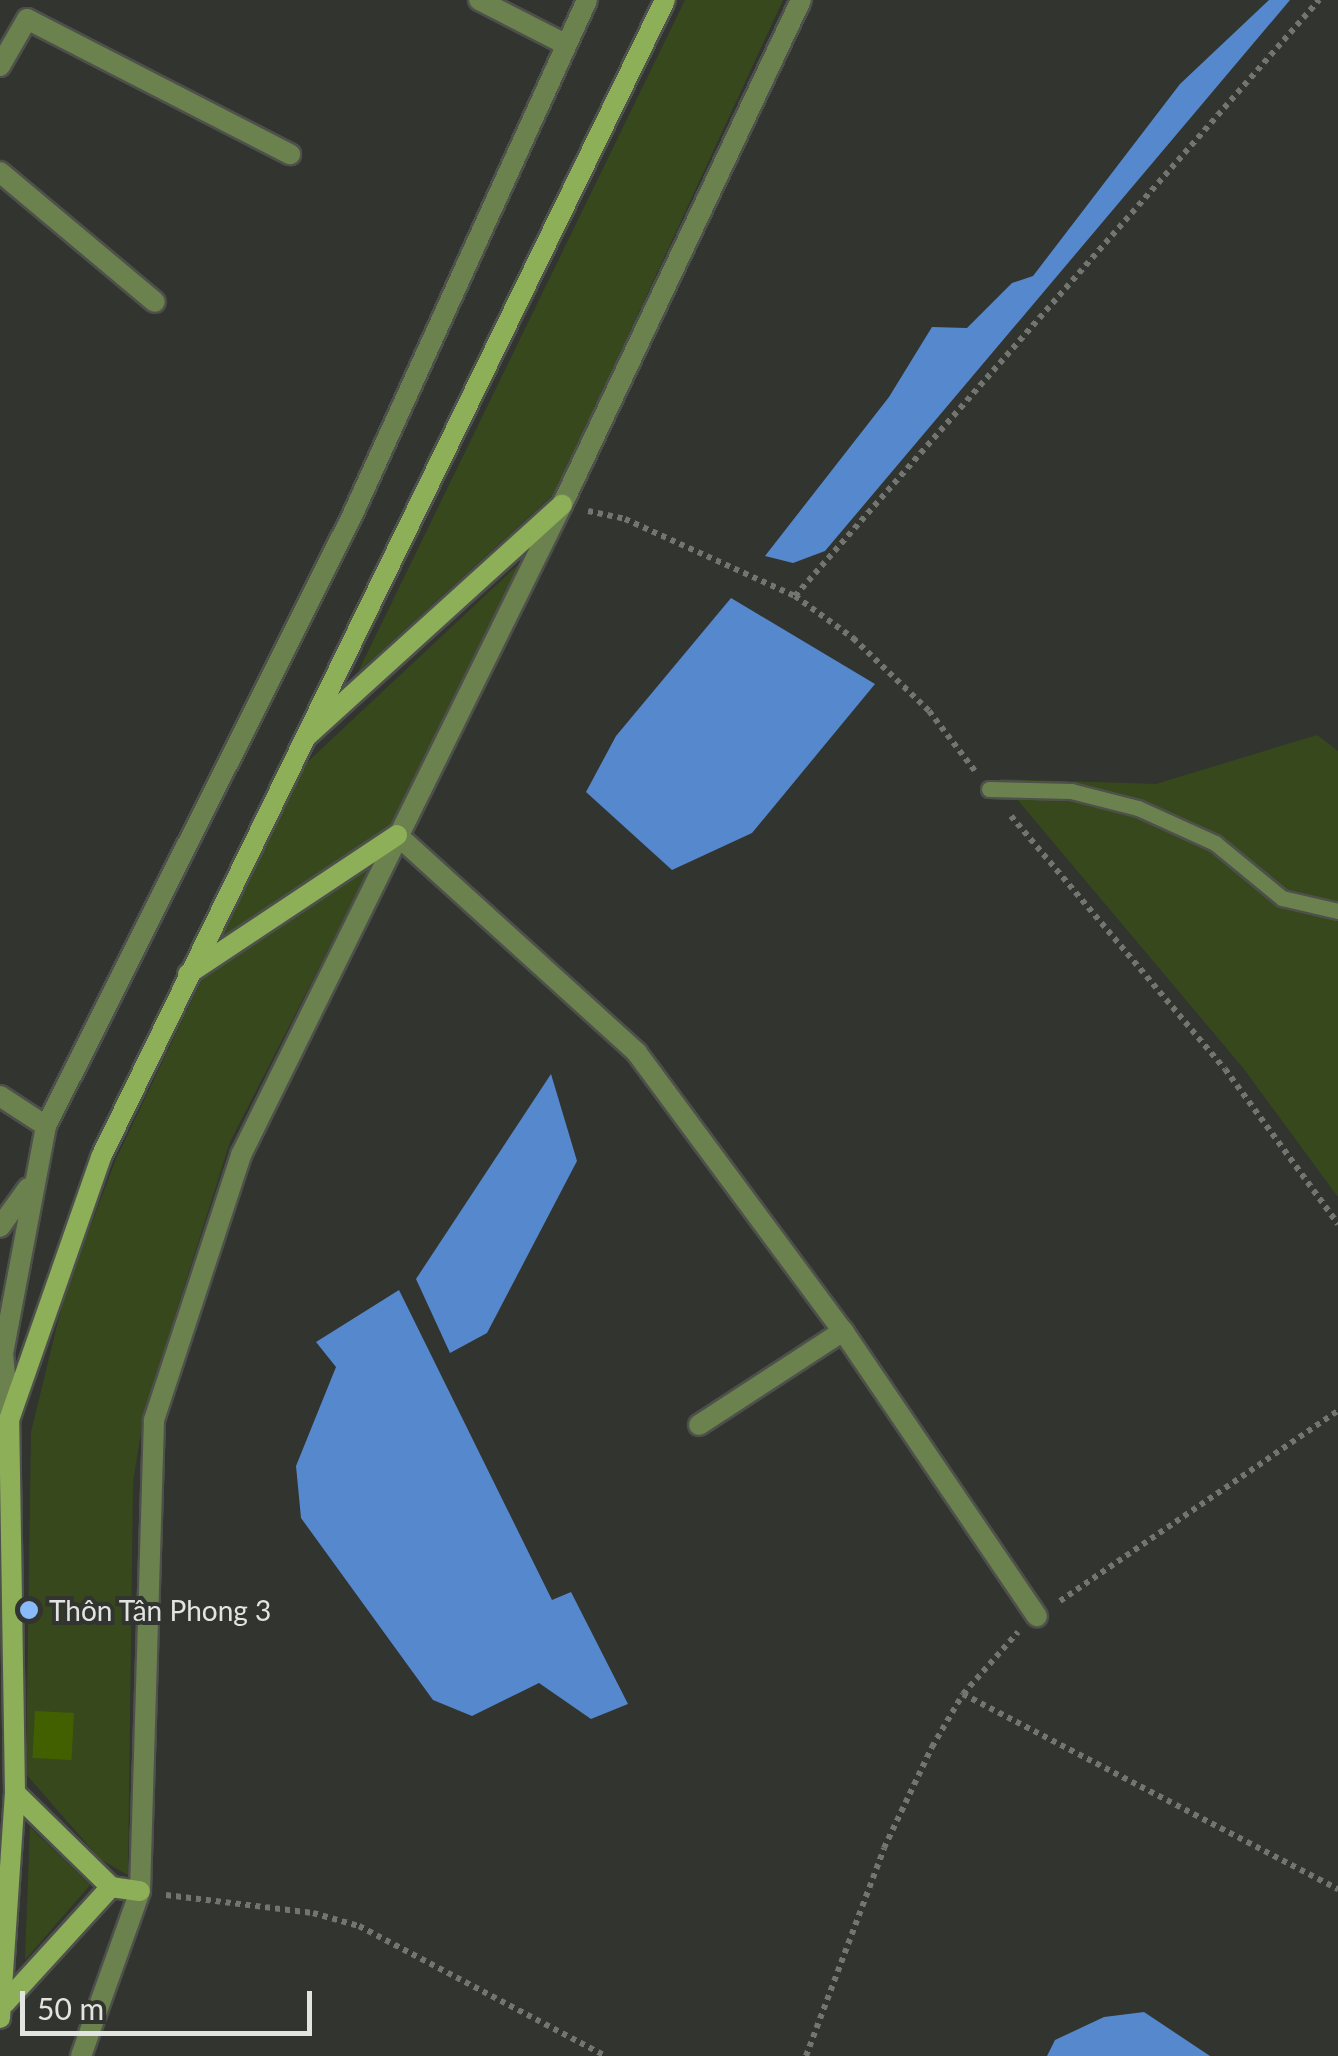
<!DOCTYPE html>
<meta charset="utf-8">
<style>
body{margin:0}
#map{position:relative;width:1338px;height:2056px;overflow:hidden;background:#32342f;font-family:Lato,sans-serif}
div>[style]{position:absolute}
.green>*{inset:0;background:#37491c}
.water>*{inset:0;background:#58c}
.building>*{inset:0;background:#436000;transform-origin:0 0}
.path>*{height:6px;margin-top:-3px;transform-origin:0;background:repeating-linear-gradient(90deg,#737571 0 5px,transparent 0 10px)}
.roads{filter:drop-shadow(2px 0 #4e504b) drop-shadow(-2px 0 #4e504b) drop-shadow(0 2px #4e504b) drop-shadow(0 -2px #4e504b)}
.service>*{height:15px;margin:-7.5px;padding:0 7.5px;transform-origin:7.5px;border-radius:7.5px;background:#6c824e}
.minor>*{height:20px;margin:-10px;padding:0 10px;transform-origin:10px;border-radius:10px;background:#6c824e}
.secondary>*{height:20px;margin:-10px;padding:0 10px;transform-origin:10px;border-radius:10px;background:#8caf58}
.dots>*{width:28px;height:28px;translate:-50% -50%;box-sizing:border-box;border:5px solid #32342f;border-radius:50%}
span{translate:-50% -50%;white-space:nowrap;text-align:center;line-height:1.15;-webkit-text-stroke:8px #32342f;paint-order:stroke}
.poi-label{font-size:28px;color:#e2e4e1}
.left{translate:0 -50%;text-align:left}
.scale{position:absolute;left:20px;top:1991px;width:292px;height:45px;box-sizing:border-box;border:5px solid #e2e4e1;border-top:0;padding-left:12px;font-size:30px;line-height:35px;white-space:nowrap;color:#e2e4e1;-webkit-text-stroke:8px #32342f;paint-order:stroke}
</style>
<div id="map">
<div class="green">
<div style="clip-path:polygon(685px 0,783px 0,556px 492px,358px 672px)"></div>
<div style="clip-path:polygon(522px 561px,390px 830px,223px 941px,215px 935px,300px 769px)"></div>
<div style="clip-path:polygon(1317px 735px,1338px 751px,1338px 1197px,1244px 1069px,1000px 779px,1156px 784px)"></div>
<div style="clip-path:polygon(374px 860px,230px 1142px,144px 1414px,133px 1482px,128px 1875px,100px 1859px,26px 1774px,31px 1432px,65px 1293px,116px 1159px,203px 977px)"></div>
<div style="clip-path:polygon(30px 1827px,90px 1885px,25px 1960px)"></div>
</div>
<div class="water">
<div style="clip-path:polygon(1269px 0,1290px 0,825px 551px,793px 563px,765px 556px,889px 397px,932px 327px,967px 328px,1012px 283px,1033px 276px,1180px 84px)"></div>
<div style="clip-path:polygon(731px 598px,875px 684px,752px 833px,672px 870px,586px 792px,616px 736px)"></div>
<div style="clip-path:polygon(551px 1074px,577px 1161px,487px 1333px,450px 1353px,416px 1279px)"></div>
<div style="clip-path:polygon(399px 1290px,552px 1600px,571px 1592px,628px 1704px,591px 1719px,539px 1683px,472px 1716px,433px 1700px,301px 1518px,296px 1466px,336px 1367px,316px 1342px)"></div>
<div style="clip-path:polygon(1144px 2012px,1210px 2056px,1047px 2056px,1055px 2040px,1104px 2017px)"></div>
</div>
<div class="building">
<div style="left:35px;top:1711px;width:39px;height:47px;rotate:3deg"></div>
</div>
<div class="path">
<div style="left:588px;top:511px;width:38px;rotate:12deg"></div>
<div style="left:625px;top:519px;width:187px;rotate:24.4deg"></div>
<div style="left:795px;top:596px;width:72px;rotate:35.9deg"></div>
<div style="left:853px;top:638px;width:105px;rotate:43.8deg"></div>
<div style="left:929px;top:711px;width:76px;rotate:52.5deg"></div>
<div style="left:795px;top:596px;width:794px;rotate:-48.68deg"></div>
<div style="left:1011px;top:816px;width:331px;rotate:49.8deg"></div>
<div style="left:1225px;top:1069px;width:192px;rotate:53.9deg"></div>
<div style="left:1060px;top:1601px;width:337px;rotate:-34.4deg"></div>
<div style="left:963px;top:1694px;width:423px;rotate:27.5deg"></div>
<div style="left:166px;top:1895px;width:148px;rotate:7deg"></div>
<div style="left:313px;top:1913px;width:48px;rotate:15.8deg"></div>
<div style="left:359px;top:1926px;width:279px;rotate:27.8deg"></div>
<div style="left:806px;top:2056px;width:222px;rotate:-69.4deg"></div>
<div style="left:884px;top:1848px;width:112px;rotate:-64.6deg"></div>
<div style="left:932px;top:1747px;width:61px;rotate:-59.7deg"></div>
<div style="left:963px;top:1694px;width:83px;rotate:-48.4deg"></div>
</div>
<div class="roads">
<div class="service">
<div style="left:989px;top:789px;width:82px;rotate:1.4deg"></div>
<div style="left:1071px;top:791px;width:69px;rotate:14.2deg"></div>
<div style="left:1138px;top:808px;width:85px;rotate:24.4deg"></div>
<div style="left:1215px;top:843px;width:87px;rotate:39.4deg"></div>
<div style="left:1282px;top:898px;width:57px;rotate:13.1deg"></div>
</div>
<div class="minor">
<div style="left:479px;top:0;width:97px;rotate:27.1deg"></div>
<div style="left:0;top:66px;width:54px;rotate:-60.1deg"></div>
<div style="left:27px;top:19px;width:296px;rotate:27.2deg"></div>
<div style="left:0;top:172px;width:202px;rotate:40deg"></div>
<div style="left:397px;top:835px;width:324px;rotate:42.2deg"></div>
<div style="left:637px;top:1053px;width:346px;rotate:53.5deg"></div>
<div style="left:843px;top:1331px;width:345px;rotate:55.8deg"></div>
<div style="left:0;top:1096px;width:55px;rotate:33.1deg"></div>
<div style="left:46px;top:1126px;width:231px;rotate:100.7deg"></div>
<div style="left:3px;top:1353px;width:67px;rotate:84.9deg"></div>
<div style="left:46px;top:1126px;width:682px;rotate:-63.36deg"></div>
<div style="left:352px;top:516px;width:567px;rotate:-65.51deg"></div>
<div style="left:0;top:1227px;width:48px;rotate:-54.3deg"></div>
<div style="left:699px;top:1425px;width:172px;rotate:-33.1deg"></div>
<div style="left:81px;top:2056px;width:175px;rotate:-70.3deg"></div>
<div style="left:140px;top:1891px;width:471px;rotate:-88.3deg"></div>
<div style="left:154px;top:1420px;width:279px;rotate:-71.8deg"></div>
<div style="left:241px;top:1155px;width:725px;rotate:-63.72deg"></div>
<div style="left:562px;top:505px;width:559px;rotate:-64.67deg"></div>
</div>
<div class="secondary">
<div style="left:308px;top:735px;width:343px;rotate:-42.2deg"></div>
<div style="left:188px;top:974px;width:251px;rotate:-33.6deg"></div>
<div style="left:15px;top:1793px;width:134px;rotate:44.4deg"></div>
<div style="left:111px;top:1887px;width:29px;rotate:8deg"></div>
<div style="left:5px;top:2003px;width:157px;rotate:-47.6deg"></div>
<div style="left:0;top:2018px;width:225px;rotate:-86.2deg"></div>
<div style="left:15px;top:1793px;width:373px;rotate:-90.9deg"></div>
<div style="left:9px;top:1420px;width:279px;rotate:-70.7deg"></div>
<div style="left:101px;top:1157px;width:1287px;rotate:-64.01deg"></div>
</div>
</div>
<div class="dots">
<div style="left:29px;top:1610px;background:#89bafc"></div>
</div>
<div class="poi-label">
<span class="left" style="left:49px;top:1610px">Thôn Tân Phong 3</span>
</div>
<div class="scale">50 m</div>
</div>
